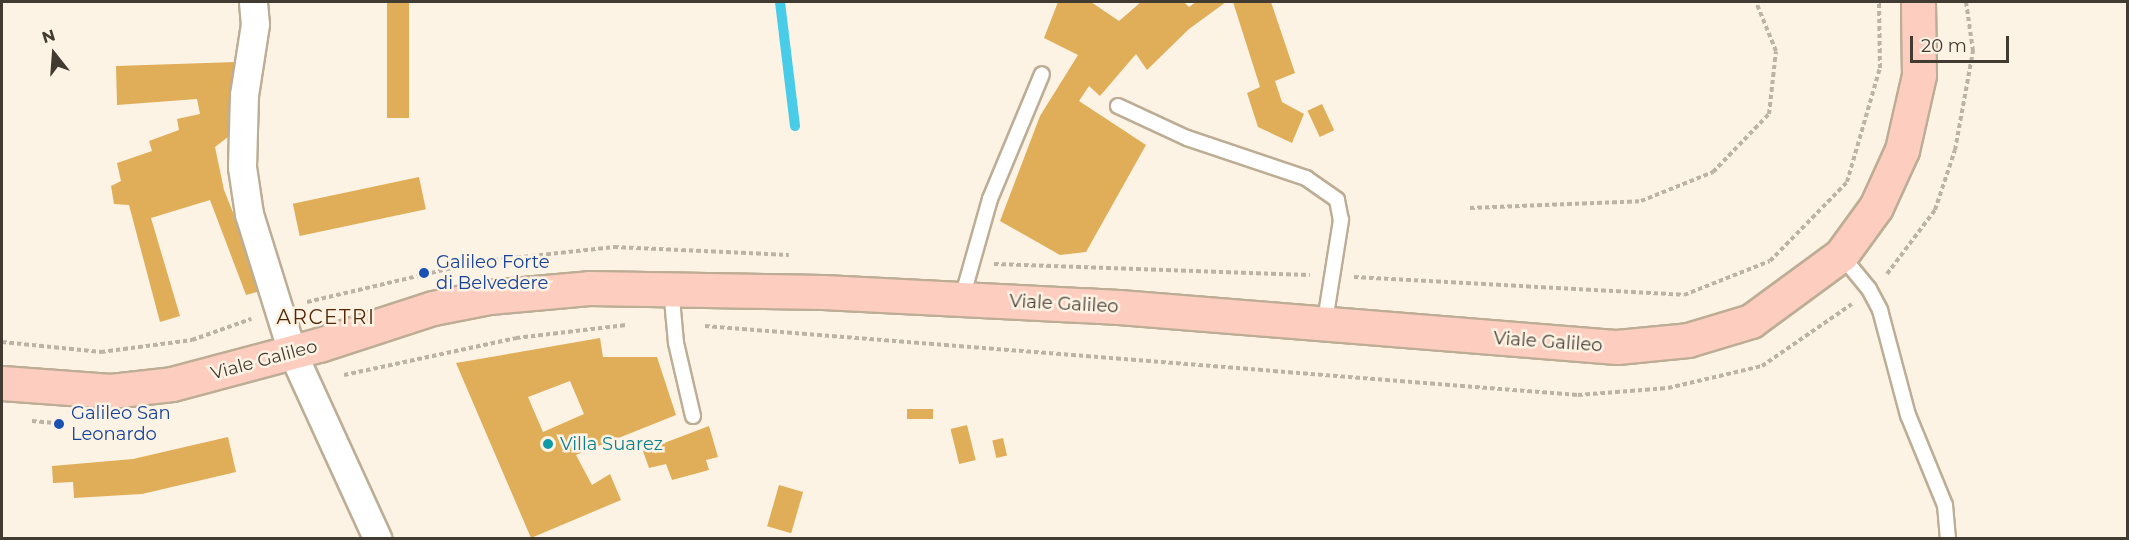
<!DOCTYPE html>
<style>
body{margin:0}
#map{position:relative;width:2129px;height:540px;overflow:hidden;background:#fdf3e4;font-family:Montserrat,sans-serif}
div>[style]{position:absolute}
.stream>*{height:10px;margin:-5px;padding:0 5px;transform-origin:5px;border-radius:5px;background:#48cce8}
.building>*{inset:0;background:#e0ae59;transform-origin:0 0}
.path>*{height:4px;margin-top:-2px;transform-origin:0;background:repeating-linear-gradient(90deg,#bcb3a6 0 4.5px,transparent 0 7.5px)}
.roads{filter:drop-shadow(2px 0 #bdad95) drop-shadow(-2px 0 #bdad95) drop-shadow(0 2px #bdad95) drop-shadow(0 -2px #bdad95)}
.service>*{height:14px;margin:-7px;padding:0 7px;transform-origin:7px;border-radius:7px;background:#fff}
.minor>*{height:27px;margin:-13.5px;padding:0 13.5px;transform-origin:13.5px;border-radius:13.5px;background:#fff}
.primary>*{height:33px;margin:-16.5px;padding:0 16.5px;transform-origin:16.5px;border-radius:16.5px;background:#fdcec0}
.dots>*{width:16px;height:16px;translate:-50% -50%;box-sizing:border-box;border:3px solid #fdf3e4;border-radius:50%}
span{translate:-50% -50%;white-space:nowrap;text-align:center;line-height:1.15;-webkit-text-stroke:5px #fdf3e4;paint-order:stroke}
.transit-label{font-size:18px;color:#164399}
.left{translate:0 -50%;text-align:left}
.street-label{font-size:18px;color:#423b31}
.culture-label{font-size:18px;color:#0d838f}
.neighbourhood-label{font-size:20px;color:#542606;letter-spacing:1.5px}
.frame{position:absolute;inset:0;border:3px solid #423b31;pointer-events:none}
.north{position:absolute;left:24px;top:24px;width:60px;height:60px;-webkit-text-stroke:4px #fdf3e4;paint-order:stroke;rotate:343deg;font-size:16px;font-weight:700;line-height:24px;text-align:center;color:#423b31}
.north::after{content:'';display:block;margin:auto;width:21px;height:27px;background:#423b31;clip-path:polygon(50% 0,100% 100%,50% 72%,0 100%)}
.scale{position:absolute;left:1910px;top:36px;width:99px;height:27px;box-sizing:border-box;border:3px solid #423b31;border-top:0;padding-left:8px;font-size:18px;line-height:21px;white-space:nowrap;color:#423b31;-webkit-text-stroke:4px #fdf3e4;paint-order:stroke}
</style>
<div id="map">
<div class="stream">
<div style="left:780px;top:2px;width:125px;rotate:83.1deg"></div>
</div>
<div class="building">
<div style="left:387px;top:2px;width:22px;height:116px"></div>
<div style="clip-path:polygon(1058px 2px,1091px 2px,1119px 21px,1141px 2px,1184px 2px,1189px 7px,1196px 2px,1226px 2px,1189px 29px,1147px 70px,1136px 54px,1100px 96px,1089px 86px,1079px 101px,1146px 145px,1086px 252px,1060px 255px,1000px 221px,1040px 116px,1078px 55px,1044px 38px)"></div>
<div style="clip-path:polygon(1233px 2px,1271px 2px,1295px 73px,1275px 81px,1282px 102px,1304px 114px,1292px 143px,1258px 127px,1247px 93px,1260px 87px)"></div>
<div style="clip-path:polygon(236px 62px,228px 137px,215px 147px,224px 190px,264px 290px,246px 295px,210px 200px,151px 218px,180px 316px,160px 322px,129px 205px,114px 204px,111px 186px,121px 181px,117px 163px,152px 151px,149px 141px,179px 130px,177px 119px,200px 114px,197px 99px,117px 105px,116px 66px)"></div>
<div style="left:1322px;top:104px;width:29px;height:16px;rotate:65deg"></div>
<div style="left:419px;top:177px;width:33px;height:129px;rotate:78deg"></div>
<div style="clip-path:polygon(evenodd,600px 338px,603px 357px,657px 357px,676px 415px,576px 455px,592px 485px,610px 474px,621px 500px,531px 538px,456px 363px,600px 338px,570px 381px,584px 414px,543px 432px,528px 397px,570px 381px)"></div>
<div style="left:933px;top:409px;width:10px;height:26px;rotate:90deg"></div>
<div style="left:967px;top:425px;width:36px;height:17px;rotate:76deg"></div>
<div style="clip-path:polygon(709px 426px,718px 457px,706px 460px,709px 470px,672px 480px,666px 464px,649px 468px,643px 451px)"></div>
<div style="clip-path:polygon(228px 437px,236px 472px,142px 494px,74px 498px,73px 482px,53px 483px,52px 466px,133px 459px)"></div>
<div style="left:1003px;top:438px;width:18px;height:11px;rotate:77deg"></div>
<div style="left:779px;top:485px;width:25px;height:43px;rotate:16deg"></div>
</div>
<div class="path">
<div style="left:1470px;top:208px;width:171px;rotate:-2.3deg"></div>
<div style="left:1641px;top:201px;width:78px;rotate:-21.9deg"></div>
<div style="left:1713px;top:172px;width:81px;rotate:-46deg"></div>
<div style="left:1769px;top:114px;width:63px;rotate:-83.7deg"></div>
<div style="left:1776px;top:51px;width:53px;rotate:-112.2deg"></div>
<div style="left:494px;top:260px;width:121px;rotate:-6.2deg"></div>
<div style="left:614px;top:247px;width:175px;rotate:2.6deg"></div>
<div style="left:994px;top:264px;width:316px;rotate:2deg"></div>
<div style="left:1887px;top:274px;width:80px;rotate:-53.1deg"></div>
<div style="left:1935px;top:210px;width:63px;rotate:-71.6deg"></div>
<div style="left:1955px;top:150px;width:101px;rotate:-79.7deg"></div>
<div style="left:1973px;top:51px;width:49px;rotate:-98.1deg"></div>
<div style="left:1354px;top:277px;width:330px;rotate:3.1deg"></div>
<div style="left:1684px;top:295px;width:92px;rotate:-21.6deg"></div>
<div style="left:1770px;top:261px;width:110px;rotate:-45.7deg"></div>
<div style="left:1847px;top:182px;width:119px;rotate:-73.9deg"></div>
<div style="left:1880px;top:68px;width:66px;rotate:-90.9deg"></div>
<div style="left:307px;top:302px;width:166px;rotate:-13.2deg"></div>
<div style="left:705px;top:326px;width:876px;rotate:4.52deg"></div>
<div style="left:1578px;top:395px;width:90px;rotate:-4.4deg"></div>
<div style="left:1668px;top:388px;width:97px;rotate:-13.2deg"></div>
<div style="left:1762px;top:366px;width:109px;rotate:-34.6deg"></div>
<div style="left:2px;top:342px;width:100px;rotate:5.8deg"></div>
<div style="left:101px;top:352px;width:92px;rotate:-7.5deg"></div>
<div style="left:192px;top:340px;width:63px;rotate:-19.6deg"></div>
<div style="left:344px;top:375px;width:176px;rotate:-12.1deg"></div>
<div style="left:516px;top:338px;width:111px;rotate:-6.7deg"></div>
<div style="left:32px;top:421px;width:34px;rotate:5deg"></div>
</div>
<div class="roads">
<div class="service">
<div style="left:1118px;top:106px;width:76px;rotate:24.9deg"></div>
<div style="left:1187px;top:138px;width:126px;rotate:18.6deg"></div>
<div style="left:1306px;top:178px;width:38px;rotate:35deg"></div>
<div style="left:1337px;top:200px;width:20px;rotate:79deg"></div>
<div style="left:1341px;top:220px;width:102px;rotate:99deg"></div>
<div style="left:1841px;top:255px;width:44px;rotate:50.5deg"></div>
<div style="left:1869px;top:289px;width:24px;rotate:62deg"></div>
<div style="left:1880px;top:310px;width:109px;rotate:75.1deg"></div>
<div style="left:1908px;top:415px;width:97px;rotate:67.7deg"></div>
<div style="left:1945px;top:505px;width:33px;rotate:85deg"></div>
<div style="left:671px;top:288px;width:55px;rotate:84.8deg"></div>
<div style="left:676px;top:343px;width:75px;rotate:76.9deg"></div>
<div style="left:962px;top:298px;width:103px;rotate:-74.2deg"></div>
<div style="left:990px;top:199px;width:135px;rotate:-67.4deg"></div>
</div>
<div class="minor">
<div style="left:253px;top:2px;width:22px;rotate:85deg"></div>
<div style="left:255px;top:24px;width:72px;rotate:98.8deg"></div>
<div style="left:244px;top:95px;width:72px;rotate:91.6deg"></div>
<div style="left:242px;top:167px;width:48px;rotate:81.5deg"></div>
<div style="left:249px;top:214px;width:145px;rotate:72.7deg"></div>
<div style="left:292px;top:352px;width:205px;rotate:65.4deg"></div>
</div>
<div class="primary">
<div style="left:2px;top:383px;width:109px;rotate:4.2deg"></div>
<div style="left:111px;top:391px;width:61px;rotate:-6.5deg"></div>
<div style="left:172px;top:384px;width:152px;rotate:-14.9deg"></div>
<div style="left:319px;top:345px;width:120px;rotate:-18deg"></div>
<div style="left:433px;top:308px;width:57px;rotate:-11.1deg"></div>
<div style="left:489px;top:297px;width:100px;rotate:-5.1deg"></div>
<div style="left:589px;top:288px;width:234px;rotate:1deg"></div>
<div style="left:823px;top:292px;width:296px;rotate:2.9deg"></div>
<div style="left:1119px;top:307px;width:500px;rotate:4.6deg"></div>
<div style="left:1617px;top:347px;width:71px;rotate:-5.6deg"></div>
<div style="left:1688px;top:340px;width:66px;rotate:-16.8deg"></div>
<div style="left:1751px;top:321px;width:112px;rotate:-36.3deg"></div>
<div style="left:1841px;top:255px;width:59px;rotate:-53.9deg"></div>
<div style="left:1876px;top:207px;width:63px;rotate:-65.5deg"></div>
<div style="left:1902px;top:150px;width:77px;rotate:-77.2deg"></div>
<div style="left:1919px;top:75px;width:73px;rotate:-90.8deg"></div>
</div>
</div>
<div class="dots">
<div style="left:424px;top:273px;background:#1a4fb4"></div>
<div style="left:59px;top:424px;background:#1a4fb4"></div>
<div style="left:548px;top:444px;background:#0f9aa8"></div>
</div>
<div class="transit-label">
<span class="left" style="left:436px;top:273px">Galileo Forte<br>di Belvedere</span>
<span class="left" style="left:71px;top:424px">Galileo San<br>Leonardo</span>
</div>
<div class="street-label">
<span style="left:1064px;top:304px;rotate:3deg">Viale Galileo</span>
<span style="left:1548px;top:342px;rotate:4deg">Viale Galileo</span>
<span style="left:264px;top:360px;rotate:-15deg">Viale Galileo</span>
</div>
<div class="culture-label">
<span class="left" style="left:560px;top:444px">Villa Suarez</span>
</div>
<div class="neighbourhood-label">
<span style="left:326px;top:317px">ARCETRI</span>
</div>
<div class="frame"></div>
<div class="north">N</div>
<div class="scale">20 m</div>
</div>
